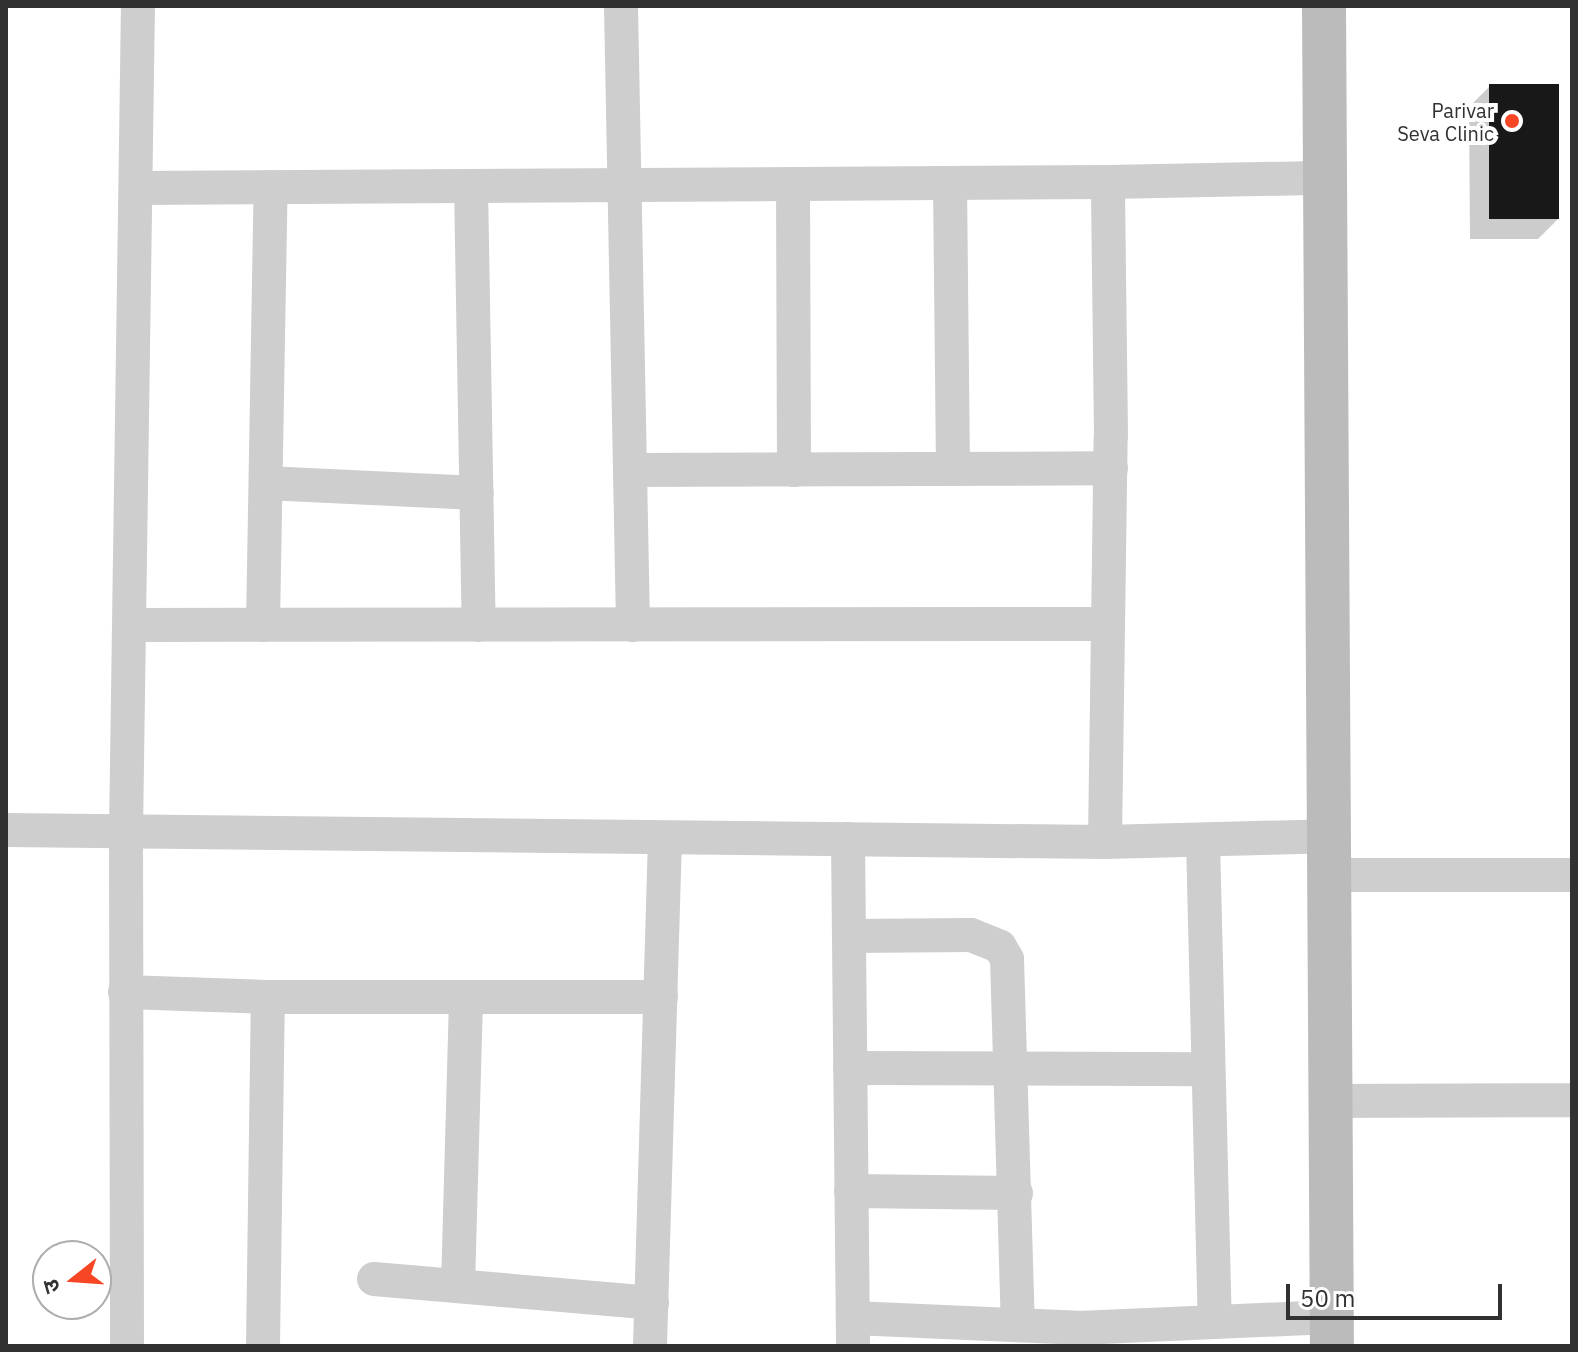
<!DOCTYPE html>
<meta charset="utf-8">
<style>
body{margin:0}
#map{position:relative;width:1578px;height:1352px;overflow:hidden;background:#fff;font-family:"IBM Plex Sans","Noto Sans Devanagari",sans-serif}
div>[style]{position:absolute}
.shadow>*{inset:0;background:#0003}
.building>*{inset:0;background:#181818;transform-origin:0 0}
.street>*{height:34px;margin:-17px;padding:0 17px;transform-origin:17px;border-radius:17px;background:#cecece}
.secondary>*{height:44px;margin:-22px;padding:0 22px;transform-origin:22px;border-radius:22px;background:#bbb}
.dots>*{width:22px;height:22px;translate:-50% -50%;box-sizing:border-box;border:4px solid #fff;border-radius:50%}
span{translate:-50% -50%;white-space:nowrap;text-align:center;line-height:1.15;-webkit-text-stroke:8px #fff;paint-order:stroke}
.poi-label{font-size:20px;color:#313131}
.right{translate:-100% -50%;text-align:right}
.frame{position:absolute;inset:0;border:8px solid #313131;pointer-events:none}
.north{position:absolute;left:32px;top:1240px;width:80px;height:80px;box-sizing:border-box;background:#fff;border:2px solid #adadad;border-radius:50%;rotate:253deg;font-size:22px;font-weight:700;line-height:32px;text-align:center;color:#313131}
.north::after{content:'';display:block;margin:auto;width:28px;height:36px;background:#f64625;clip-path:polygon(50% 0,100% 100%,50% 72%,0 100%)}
.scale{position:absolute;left:1286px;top:1284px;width:216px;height:36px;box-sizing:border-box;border:4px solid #313131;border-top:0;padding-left:10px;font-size:24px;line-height:28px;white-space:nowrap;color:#313131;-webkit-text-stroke:6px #fff;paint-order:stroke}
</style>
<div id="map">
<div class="shadow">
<div style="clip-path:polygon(1490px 86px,1559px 218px,1538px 239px,1470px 239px,1469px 107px)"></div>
</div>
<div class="building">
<div style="left:1489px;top:84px;width:70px;height:135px"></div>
</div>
<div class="street">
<div style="left:621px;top:6px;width:619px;rotate:88.89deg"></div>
<div style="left:950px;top:183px;width:286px;rotate:89.4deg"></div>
<div style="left:793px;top:184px;width:286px;rotate:89.8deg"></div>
<div style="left:471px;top:186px;width:439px;rotate:89deg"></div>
<div style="left:136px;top:188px;width:972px;rotate:-0.35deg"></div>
<div style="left:630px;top:470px;width:481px;rotate:-0.2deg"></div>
<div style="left:266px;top:483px;width:211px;rotate:2.7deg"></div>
<div style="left:130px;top:625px;width:978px;rotate:-0.06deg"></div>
<div style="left:263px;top:625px;width:438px;rotate:-89deg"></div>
<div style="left:6px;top:830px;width:1099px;rotate:0.63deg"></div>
<div style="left:1105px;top:842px;width:406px;rotate:-89.2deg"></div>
<div style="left:1111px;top:436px;width:254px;rotate:-90.7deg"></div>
<div style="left:1108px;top:182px;width:216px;rotate:-1.1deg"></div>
<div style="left:848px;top:839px;width:507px;rotate:89.43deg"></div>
<div style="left:1203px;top:840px;width:482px;rotate:88.6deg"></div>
<div style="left:1105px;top:842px;width:224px;rotate:-1.5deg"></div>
<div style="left:1329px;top:875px;width:243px"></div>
<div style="left:849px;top:936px;width:122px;rotate:-0.5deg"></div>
<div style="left:971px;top:935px;width:31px;rotate:22deg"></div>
<div style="left:1000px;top:947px;width:14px;rotate:60deg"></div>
<div style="left:1007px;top:959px;width:366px;rotate:88.3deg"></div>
<div style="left:125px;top:992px;width:143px;rotate:2deg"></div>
<div style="left:268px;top:997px;width:393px"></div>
<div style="left:850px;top:1068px;width:358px;rotate:0.2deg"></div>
<div style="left:1330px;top:1101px;width:242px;rotate:-0.2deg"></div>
<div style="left:851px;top:1191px;width:165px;rotate:0.7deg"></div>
<div style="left:374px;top:1279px;width:279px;rotate:4.9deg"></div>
<div style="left:458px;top:1286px;width:289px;rotate:-88.4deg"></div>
<div style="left:853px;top:1318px;width:226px;rotate:2.5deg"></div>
<div style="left:1079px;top:1328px;width:252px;rotate:-2.5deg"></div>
<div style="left:127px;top:1346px;width:514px;rotate:-90.11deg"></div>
<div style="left:126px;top:832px;width:826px;rotate:-89.17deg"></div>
<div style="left:263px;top:1346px;width:349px;rotate:-89.2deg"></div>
<div style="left:650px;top:1346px;width:508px;rotate:-88.31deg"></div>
</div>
<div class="secondary">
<div style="left:1324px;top:6px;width:1340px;rotate:89.66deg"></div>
</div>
<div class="dots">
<div style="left:1512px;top:121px;background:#f64625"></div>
</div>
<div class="poi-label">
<span class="right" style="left:1494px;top:122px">Parivar<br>Seva Clinic</span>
</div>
<div class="frame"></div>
<div class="north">उ</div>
<div class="scale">50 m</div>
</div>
